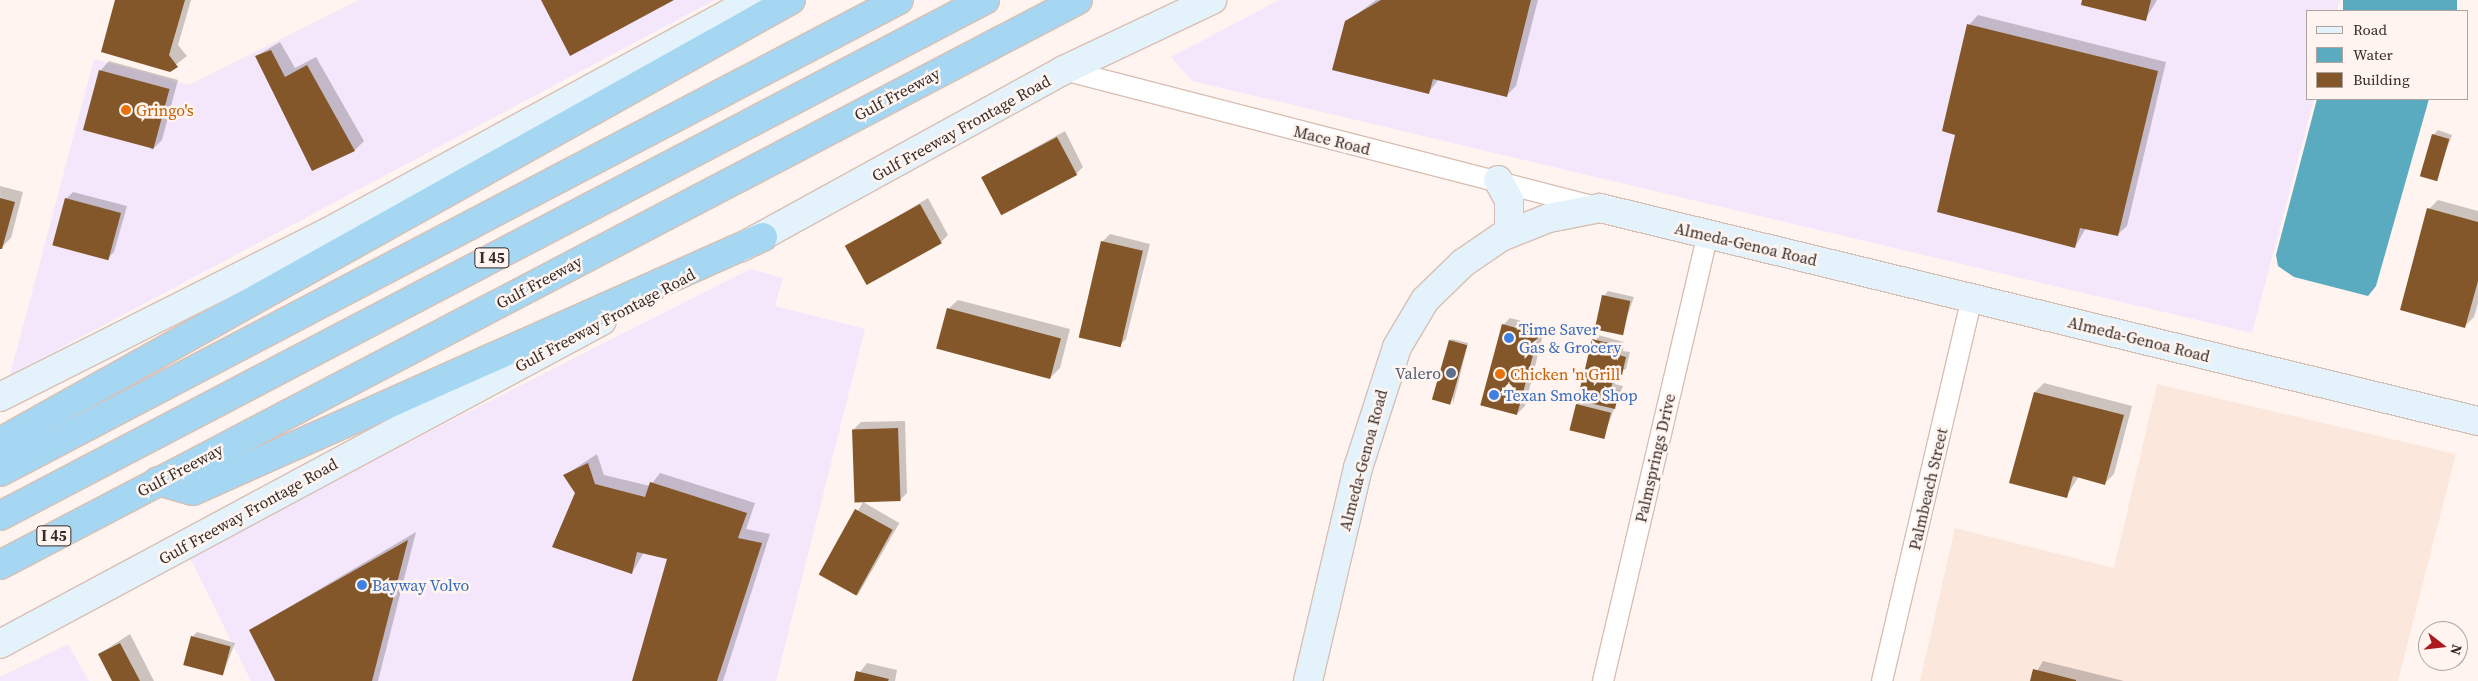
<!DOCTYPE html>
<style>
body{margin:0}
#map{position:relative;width:2478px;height:681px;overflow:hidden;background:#fff4ef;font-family:"Source Serif 4",serif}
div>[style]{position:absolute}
.commercial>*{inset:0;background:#f4e7fb}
.built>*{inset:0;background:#fce7dd}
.water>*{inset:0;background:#5aabc0;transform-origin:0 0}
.shadow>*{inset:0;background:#0003;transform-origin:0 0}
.building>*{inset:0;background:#835729;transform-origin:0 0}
.roads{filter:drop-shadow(1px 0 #d9bfb3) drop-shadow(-1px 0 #d9bfb3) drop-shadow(0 1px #d9bfb3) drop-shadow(0 -1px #d9bfb3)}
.street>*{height:20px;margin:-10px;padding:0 10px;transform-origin:10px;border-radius:10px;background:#fff}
.secondary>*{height:28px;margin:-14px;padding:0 14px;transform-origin:14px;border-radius:14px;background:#e4f3fb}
.highway>*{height:28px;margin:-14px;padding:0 14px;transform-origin:14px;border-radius:14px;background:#a6d7f2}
.dots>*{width:14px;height:14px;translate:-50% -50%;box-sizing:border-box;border:2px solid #fff4ef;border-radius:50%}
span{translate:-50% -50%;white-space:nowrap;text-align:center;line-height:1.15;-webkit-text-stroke:5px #fff4ef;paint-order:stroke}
.shield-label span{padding:1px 4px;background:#fff4ef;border:1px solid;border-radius:4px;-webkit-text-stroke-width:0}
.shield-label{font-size:15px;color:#352b27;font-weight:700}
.street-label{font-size:16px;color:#352b27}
.food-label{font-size:16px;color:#c56008}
.left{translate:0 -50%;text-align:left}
.shop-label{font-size:16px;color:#366cbe}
.service-label{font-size:16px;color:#4e5e75}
.right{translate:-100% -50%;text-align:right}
.legend{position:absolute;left:2306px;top:10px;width:162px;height:90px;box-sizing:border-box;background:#fff4ef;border:1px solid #aea49f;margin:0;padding:6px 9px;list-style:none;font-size:15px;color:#352b27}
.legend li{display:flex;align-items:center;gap:10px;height:25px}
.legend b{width:25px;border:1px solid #aea49f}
.north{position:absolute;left:2418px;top:621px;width:50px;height:50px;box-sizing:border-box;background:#fff4ef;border:1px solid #aea49f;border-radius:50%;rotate:106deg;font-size:14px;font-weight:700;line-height:20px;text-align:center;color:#352b27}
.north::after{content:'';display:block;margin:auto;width:18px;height:22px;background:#ac191e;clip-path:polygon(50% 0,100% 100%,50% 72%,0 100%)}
</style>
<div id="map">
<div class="commercial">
<div style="clip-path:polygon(359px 0,715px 0,10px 375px,94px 59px,189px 85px)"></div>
<div style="clip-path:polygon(1279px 0,2340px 0,2337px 11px,2307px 11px,2307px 99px,2314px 99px,2252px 333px,1192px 81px,1171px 57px)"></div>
<div style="clip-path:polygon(750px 269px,783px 278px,775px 306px,865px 329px,776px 681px,251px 681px,188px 554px)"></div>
<div style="clip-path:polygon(68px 644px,89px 681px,0 681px,0 677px)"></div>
</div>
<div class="built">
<div style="clip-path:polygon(2157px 384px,2456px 454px,2398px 681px,1920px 681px,1955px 528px,2114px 568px)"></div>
</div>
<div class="water">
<div style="left:2343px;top:0;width:114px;height:11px"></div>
<div style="clip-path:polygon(2317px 99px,2429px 99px,2376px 286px,2368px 296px,2294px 277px,2278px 266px,2276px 255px)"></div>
</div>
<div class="shadow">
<div style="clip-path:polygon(116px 0,191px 0,178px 45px,187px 56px,169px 70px)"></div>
<div style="clip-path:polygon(1376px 0,1538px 0,1516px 86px,1507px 95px,1439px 79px,1429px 92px,1346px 22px)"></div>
<div style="clip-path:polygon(2083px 0,2157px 0,2145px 20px)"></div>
<div style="clip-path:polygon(1978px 15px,2166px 62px,2127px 226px,2117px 235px,2086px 228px,2075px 247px,1956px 134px,1969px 25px)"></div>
<div style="clip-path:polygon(280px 42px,295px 68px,316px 57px,364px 141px,355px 150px,313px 169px,256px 56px)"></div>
<div style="clip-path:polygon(109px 61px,178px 80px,162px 140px,152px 150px,100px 71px)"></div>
<div style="clip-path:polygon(2438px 130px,2452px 135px,2435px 180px,2433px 135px)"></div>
<div style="clip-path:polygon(1065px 131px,1083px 167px,1076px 174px,982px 177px)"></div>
<div style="clip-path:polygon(0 186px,23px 192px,11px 238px,1px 248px)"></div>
<div style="clip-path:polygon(73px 192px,127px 206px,114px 252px,107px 259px,66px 199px)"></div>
<div style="clip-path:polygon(928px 198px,948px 235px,941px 242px,847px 247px)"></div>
<div style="clip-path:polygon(2438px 200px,2478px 211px,2478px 303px,2474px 317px,2465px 326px,2429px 209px)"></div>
<div style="clip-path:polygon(1110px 234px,1150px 244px,1126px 339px,1119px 346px,1079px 336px,1103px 241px)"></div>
<div style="clip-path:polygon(1608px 291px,1634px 297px,1621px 334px,1604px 296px)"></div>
<div style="clip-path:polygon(958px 300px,1070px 329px,1060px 368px,1050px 378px,948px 309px)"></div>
<div style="clip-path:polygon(1510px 318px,1545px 327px,1525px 406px,1518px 413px,1503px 325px)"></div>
<div style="clip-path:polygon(1598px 335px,1624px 342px,1623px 351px,1630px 352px,1626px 369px,1618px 373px,1615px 384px,1623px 386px,1603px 438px,1577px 405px)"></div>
<div style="clip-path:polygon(1452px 339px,1468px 343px,1453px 404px,1450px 341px)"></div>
<div style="clip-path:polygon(2044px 383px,2132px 406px,2114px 474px,2105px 483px,2079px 476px,2066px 497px,2035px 392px)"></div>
<div style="clip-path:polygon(905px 421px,907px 493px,900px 500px,854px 429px,861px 422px)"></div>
<div style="clip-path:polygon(597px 454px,604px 475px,650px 486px,660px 473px,755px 503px,746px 529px,770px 534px,723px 681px,634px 681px,669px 558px,644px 552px,632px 573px,576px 493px,565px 475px)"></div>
<div style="left:863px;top:502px;width:42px;height:84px;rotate:30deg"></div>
<div style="clip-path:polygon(416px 532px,378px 681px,276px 681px,250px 630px)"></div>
<div style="clip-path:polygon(197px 632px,235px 643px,223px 674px,192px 637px)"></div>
<div style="clip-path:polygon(130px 634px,154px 681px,113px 681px,99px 654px)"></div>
<div style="clip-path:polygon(2043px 661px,2124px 681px,2031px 681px)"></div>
<div style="clip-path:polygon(867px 663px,897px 670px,895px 681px,853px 681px)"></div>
</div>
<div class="building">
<div style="clip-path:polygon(115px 0,185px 0,169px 55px,178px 67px,170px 72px,101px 52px)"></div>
<div style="clip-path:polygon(541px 0,674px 0,570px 56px)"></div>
<div style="clip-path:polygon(1381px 0,1531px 0,1507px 97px,1433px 79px,1429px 94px,1332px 70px,1345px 21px)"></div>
<div style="clip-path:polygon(2082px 0,2151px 0,2146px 21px,2081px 5px)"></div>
<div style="clip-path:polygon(1967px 24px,2158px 71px,2118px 236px,2080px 228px,2075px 248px,1937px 212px,1955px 135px,1942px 131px)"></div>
<div style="clip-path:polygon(271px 50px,285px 77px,307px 65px,355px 151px,312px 171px,255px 56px)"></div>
<div style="left:99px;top:70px;width:73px;height:62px;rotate:15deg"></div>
<div style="left:2432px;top:134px;width:18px;height:44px;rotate:16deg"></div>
<div style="left:1057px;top:137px;width:43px;height:86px;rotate:62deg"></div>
<div style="clip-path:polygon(0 198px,15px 202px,2px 249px,0 249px)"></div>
<div style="left:65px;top:198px;width:58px;height:49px;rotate:15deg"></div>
<div style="left:920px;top:204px;width:45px;height:86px;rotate:61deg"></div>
<div style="clip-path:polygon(2427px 208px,2478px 222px,2478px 281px,2465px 328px,2400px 310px)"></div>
<div style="left:1101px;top:241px;width:43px;height:99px;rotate:13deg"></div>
<div style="left:1602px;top:295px;width:29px;height:35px;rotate:12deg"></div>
<div style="left:947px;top:308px;width:118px;height:42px;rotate:15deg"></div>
<div style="left:1502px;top:324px;width:38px;height:84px;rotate:15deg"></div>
<div style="clip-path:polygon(1592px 339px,1621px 346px,1619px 355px,1626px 357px,1622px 375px,1585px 369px)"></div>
<div style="left:1449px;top:340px;width:19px;height:62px;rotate:16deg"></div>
<div style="clip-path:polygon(1584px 372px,1613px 379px,1611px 389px,1619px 391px,1615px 409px,1577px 400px)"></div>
<div style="clip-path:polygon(2034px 392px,2124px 415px,2105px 485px,2073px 476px,2067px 498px,2009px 483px)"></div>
<div style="left:1576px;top:404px;width:36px;height:27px;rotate:14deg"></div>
<div style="left:898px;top:428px;width:73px;height:46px;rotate:88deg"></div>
<div style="clip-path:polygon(588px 463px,595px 484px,645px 497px,650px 482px,747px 513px,738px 538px,762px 543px,717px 681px,632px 681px,667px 559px,637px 552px,632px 574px,552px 547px,575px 493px,563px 475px)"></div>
<div style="left:855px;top:509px;width:43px;height:75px;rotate:29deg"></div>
<div style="clip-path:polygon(408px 540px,372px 681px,275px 681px,249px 630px)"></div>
<div style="left:191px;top:636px;width:41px;height:30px;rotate:15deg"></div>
<div style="clip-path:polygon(120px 643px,140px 681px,112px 681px,98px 654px)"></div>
<div style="clip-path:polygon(2033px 669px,2076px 680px,2076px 681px,2030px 681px)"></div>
<div style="clip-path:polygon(856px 671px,889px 679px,888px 681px,854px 681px)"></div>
</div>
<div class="roads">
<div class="street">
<div style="left:1064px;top:70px;width:549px;rotate:14.44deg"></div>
<div style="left:1603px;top:681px;width:457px;rotate:-76.8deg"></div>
<div style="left:1882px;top:681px;width:393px;rotate:-76.8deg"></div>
</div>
<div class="secondary">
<div style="left:1498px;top:180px;width:23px;rotate:61deg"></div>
<div style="left:1509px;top:200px;width:33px;rotate:90deg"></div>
<div style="left:742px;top:247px;width:367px;rotate:-28.8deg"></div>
<div style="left:1064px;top:70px;width:164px;rotate:-25.3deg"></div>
<div style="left:0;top:397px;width:367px;rotate:-26.7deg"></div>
<div style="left:328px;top:232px;width:484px;rotate:-28.6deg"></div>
<div style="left:0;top:644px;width:683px;rotate:-28.22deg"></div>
<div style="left:1308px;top:681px;width:219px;rotate:-76.8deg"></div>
<div style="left:1358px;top:468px;width:127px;rotate:-72.1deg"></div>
<div style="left:1397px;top:347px;width:55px;rotate:-59.2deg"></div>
<div style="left:1425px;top:300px;width:53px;rotate:-44.2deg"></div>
<div style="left:1463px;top:263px;width:46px;rotate:-34.4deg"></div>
<div style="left:1501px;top:237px;width:52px;rotate:-21.6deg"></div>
<div style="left:1549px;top:218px;width:52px;rotate:-11.1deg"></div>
<div style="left:1600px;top:208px;width:903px;rotate:13.64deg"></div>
</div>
<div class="highway">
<div style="left:0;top:442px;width:906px;rotate:-29.2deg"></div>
<div style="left:0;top:472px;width:1015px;rotate:-27.7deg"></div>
<div style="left:158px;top:481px;width:36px;rotate:16deg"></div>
<div style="left:193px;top:491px;width:624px;rotate:-24.02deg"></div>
<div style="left:0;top:516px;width:1112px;rotate:-27.65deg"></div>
<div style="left:0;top:565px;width:1217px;rotate:-27.66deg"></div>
</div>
</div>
<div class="dots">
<div style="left:126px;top:110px;background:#e8710a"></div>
<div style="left:1509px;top:338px;background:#3f7fe0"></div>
<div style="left:1451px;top:373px;background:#5c6f8a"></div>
<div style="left:1500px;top:374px;background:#e8710a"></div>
<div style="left:1494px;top:395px;background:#3f7fe0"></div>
<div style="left:362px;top:585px;background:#3f7fe0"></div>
</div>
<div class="shield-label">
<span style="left:492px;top:258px">I 45</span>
<span style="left:54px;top:536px">I 45</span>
</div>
<div class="street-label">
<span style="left:897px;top:94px;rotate:-28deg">Gulf Freeway</span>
<span style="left:961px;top:128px;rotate:-29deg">Gulf Freeway Frontage Road</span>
<span style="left:1332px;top:140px;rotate:14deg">Mace Road</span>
<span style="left:1746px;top:244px;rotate:13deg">Almeda-Genoa Road</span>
<span style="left:539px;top:282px;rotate:-28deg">Gulf Freeway</span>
<span style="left:605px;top:320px;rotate:-28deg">Gulf Freeway Frontage Road</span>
<span style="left:2139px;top:339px;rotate:14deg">Almeda-Genoa Road</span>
<span style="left:1655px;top:458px;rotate:-77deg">Palmsprings Drive</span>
<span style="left:1363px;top:460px;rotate:-75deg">Almeda-Genoa Road</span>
<span style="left:180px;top:470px;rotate:-28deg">Gulf Freeway</span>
<span style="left:1928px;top:489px;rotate:-77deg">Palmbeach Street</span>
<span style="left:248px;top:511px;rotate:-29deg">Gulf Freeway Frontage Road</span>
</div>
<div class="food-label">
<span class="left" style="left:136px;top:110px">Gringo's</span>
<span class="left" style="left:1510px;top:374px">Chicken 'n Grill</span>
</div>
<div class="shop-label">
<span class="left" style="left:1519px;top:338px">Time Saver<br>Gas &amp; Grocery</span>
<span class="left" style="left:1504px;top:395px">Texan Smoke Shop</span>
<span class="left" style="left:372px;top:585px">Bayway Volvo</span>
</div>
<div class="service-label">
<span class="right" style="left:1441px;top:373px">Valero</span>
</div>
<ul class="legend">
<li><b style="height:6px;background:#e4f3fb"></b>Road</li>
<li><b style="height:14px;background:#5aabc0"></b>Water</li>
<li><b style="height:14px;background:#835729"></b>Building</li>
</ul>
<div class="north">N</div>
</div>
